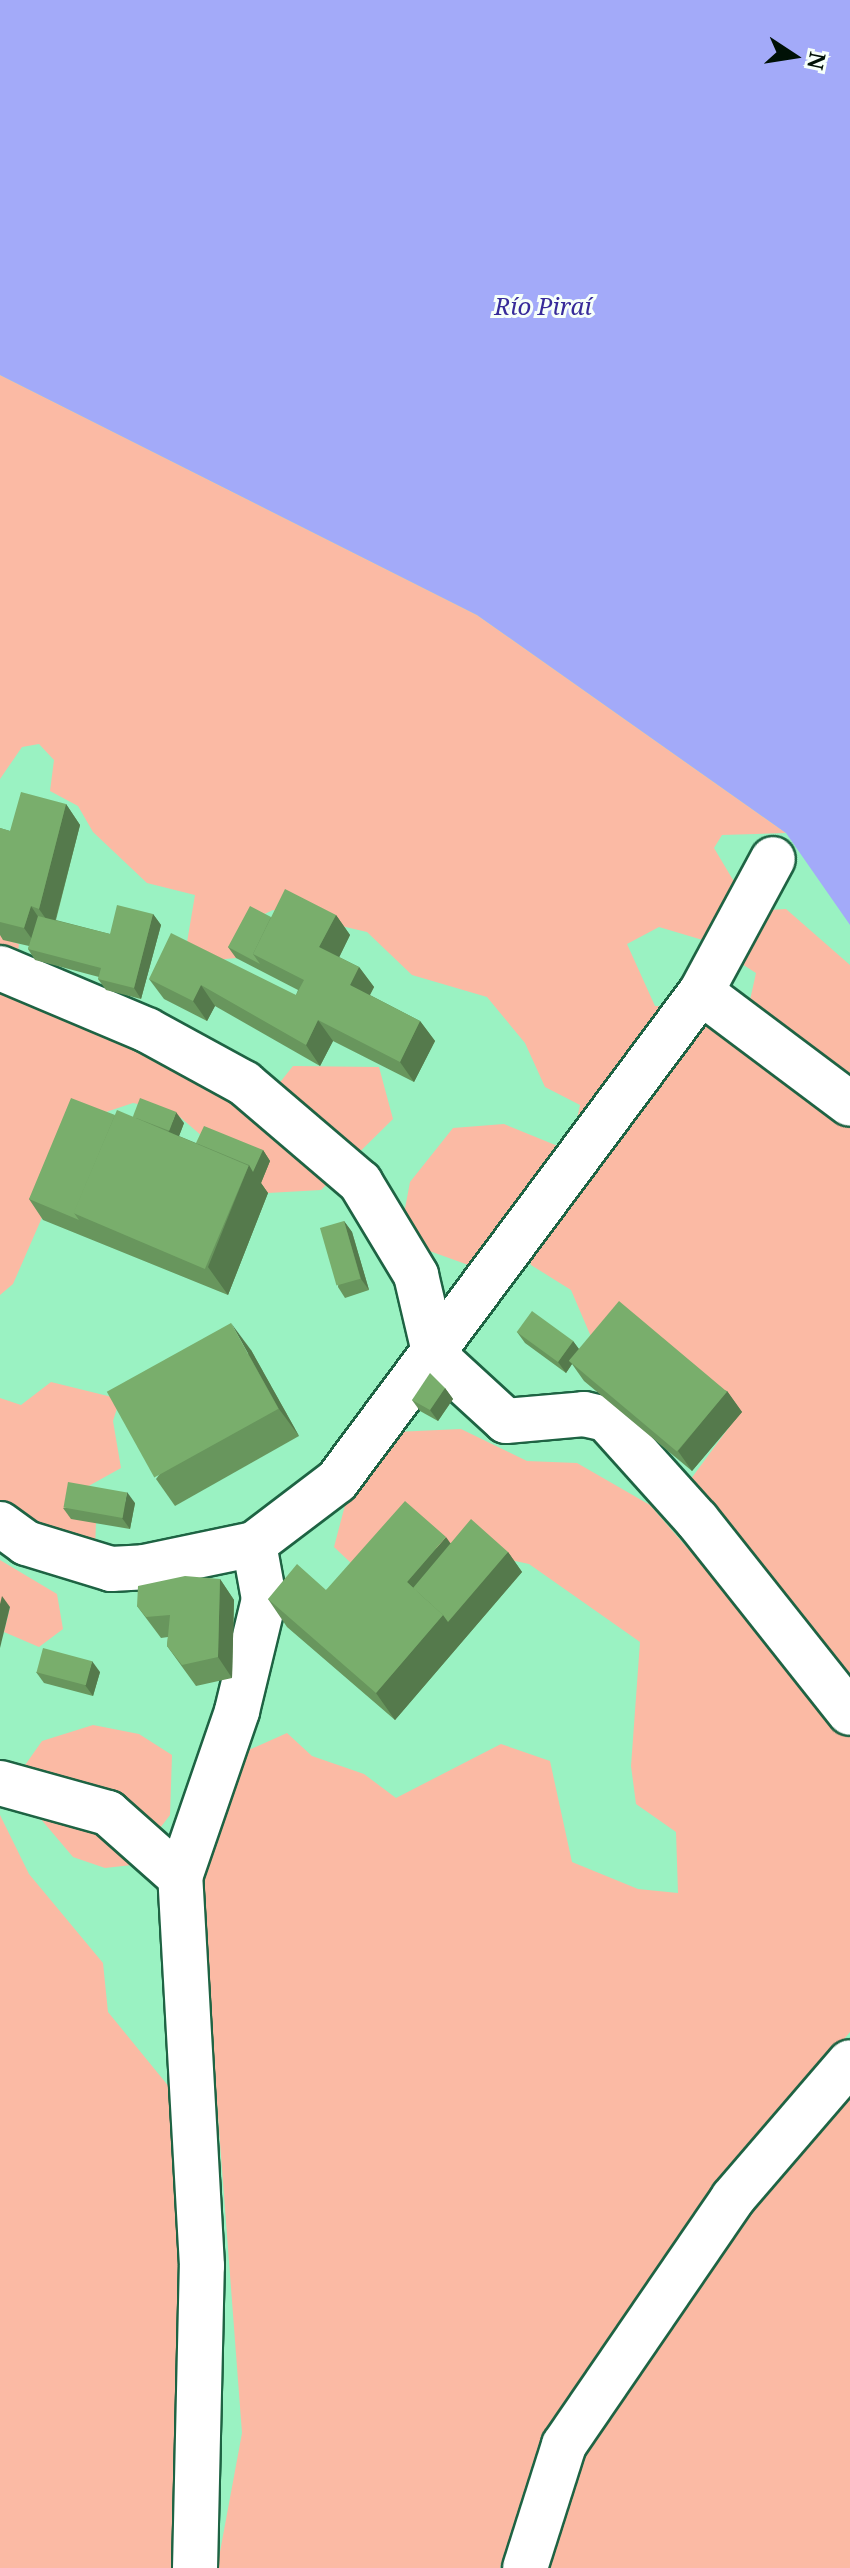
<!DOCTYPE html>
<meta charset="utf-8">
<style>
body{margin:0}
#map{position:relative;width:850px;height:2568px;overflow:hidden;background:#9af2c2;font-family:"Noto Serif",serif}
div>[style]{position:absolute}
.green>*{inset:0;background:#fbbaa4}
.water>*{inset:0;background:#a3aaf9}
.roads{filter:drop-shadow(2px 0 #1e6343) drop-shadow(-2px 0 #1e6343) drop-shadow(0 2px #1e6343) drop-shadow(0 -2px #1e6343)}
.minor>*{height:44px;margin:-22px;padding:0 22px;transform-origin:22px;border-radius:22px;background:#fff}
.wall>*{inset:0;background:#68965d}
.shaded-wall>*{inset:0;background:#557a4c}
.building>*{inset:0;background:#79ae6c;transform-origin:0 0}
span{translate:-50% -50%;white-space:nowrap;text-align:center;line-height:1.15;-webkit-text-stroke:6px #f6fffa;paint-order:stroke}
.water-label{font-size:24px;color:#372b99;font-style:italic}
.north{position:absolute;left:754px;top:16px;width:80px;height:80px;-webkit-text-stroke:6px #f6fffa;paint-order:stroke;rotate:102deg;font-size:22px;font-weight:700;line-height:32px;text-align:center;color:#001106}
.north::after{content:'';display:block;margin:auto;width:28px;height:36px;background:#001106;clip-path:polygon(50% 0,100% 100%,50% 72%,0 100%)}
</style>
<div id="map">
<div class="green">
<div style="clip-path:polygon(evenodd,0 375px,477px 615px,786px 833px,722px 835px,714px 848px,739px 890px,768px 910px,786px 909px,850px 965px,850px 1692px,682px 1491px,741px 1411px,601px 1360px,571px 1290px,531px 1265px,519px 1231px,485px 1271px,399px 1240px,410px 1182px,453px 1128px,504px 1124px,570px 1151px,580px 1105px,545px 1087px,525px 1043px,487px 997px,412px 975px,367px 932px,273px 910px,258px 917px,236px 958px,205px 961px,185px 954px,195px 895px,147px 883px,93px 832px,78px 806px,50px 791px,54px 760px,39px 744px,22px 747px,0 779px,0 375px,659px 927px,706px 941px,756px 973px,748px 1009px,655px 1006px,627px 944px,659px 927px)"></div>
<div style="clip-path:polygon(0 900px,3px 939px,19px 944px,16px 968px,269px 1096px,293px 1066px,379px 1067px,393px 1119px,321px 1190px,268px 1193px,173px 1111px,133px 1103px,85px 1119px,13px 1284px,0 1295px)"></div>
<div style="clip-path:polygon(51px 1382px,120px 1399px,113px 1421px,121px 1468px,76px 1493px,96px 1523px,95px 1548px,85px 1564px,0 1551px,0 1398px,21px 1405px)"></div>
<div style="clip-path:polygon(461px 1429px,527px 1461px,577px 1463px,650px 1505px,850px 1735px,850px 2032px,755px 2144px,551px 2427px,500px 2568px,217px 2568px,242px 2433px,200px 1879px,233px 1757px,287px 1733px,312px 1756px,364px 1774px,396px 1798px,501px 1744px,550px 1761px,572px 1862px,638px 1889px,678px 1893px,676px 1832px,636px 1804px,631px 1766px,640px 1642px,529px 1564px,469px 1551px,369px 1580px,334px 1547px,349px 1490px,395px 1432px)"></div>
<div style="clip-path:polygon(0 1560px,57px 1594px,63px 1629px,39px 1647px,4px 1632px,10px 1607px,0 1604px)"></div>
<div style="clip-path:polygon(93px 1725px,139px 1734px,172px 1755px,170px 1815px,132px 1865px,105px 1868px,73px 1857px,34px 1811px,23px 1768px,42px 1741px)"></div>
<div style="clip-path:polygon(0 1815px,29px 1874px,103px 1963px,108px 2012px,170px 2088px,179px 2212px,172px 2568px,0 2568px)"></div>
<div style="clip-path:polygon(850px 2090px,850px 2568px,545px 2568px,585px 2446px,745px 2221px)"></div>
</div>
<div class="water">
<div style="clip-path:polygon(0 0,850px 0,850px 925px,786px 833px,477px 615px,0 375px)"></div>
</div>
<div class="roads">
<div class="minor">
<div style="left:0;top:968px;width:160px;rotate:22.9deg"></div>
<div style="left:147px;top:1030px;width:111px;rotate:28.7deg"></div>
<div style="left:244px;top:1083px;width:153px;rotate:40.5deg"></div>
<div style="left:360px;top:1182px;width:109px;rotate:58.9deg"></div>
<div style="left:416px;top:1275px;width:83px;rotate:76.8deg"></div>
<div style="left:435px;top:1356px;width:96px;rotate:42.5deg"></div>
<div style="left:506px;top:1421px;width:78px;rotate:-5.1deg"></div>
<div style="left:584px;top:1414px;width:23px;rotate:13deg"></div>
<div style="left:606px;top:1419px;width:136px;rotate:48deg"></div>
<div style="left:697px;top:1520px;width:246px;rotate:51.6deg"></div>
<div style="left:701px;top:992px;width:186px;rotate:36.9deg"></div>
<div style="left:0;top:1524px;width:32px;rotate:36deg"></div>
<div style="left:26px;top:1543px;width:89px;rotate:17deg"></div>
<div style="left:111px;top:1569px;width:33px;rotate:-3deg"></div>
<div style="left:144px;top:1567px;width:112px;rotate:-11.8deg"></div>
<div style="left:254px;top:1544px;width:104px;rotate:-37.2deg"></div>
<div style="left:337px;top:1481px;width:610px;rotate:-53.34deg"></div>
<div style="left:701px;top:992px;width:151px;rotate:-61.6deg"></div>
<div style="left:0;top:1783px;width:112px;rotate:15.5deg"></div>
<div style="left:108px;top:1813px;width:96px;rotate:41.6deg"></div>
<div style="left:195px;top:2568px;width:302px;rotate:-88.7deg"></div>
<div style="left:202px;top:2266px;width:390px;rotate:-93.2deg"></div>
<div style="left:180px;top:1877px;width:176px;rotate:-71deg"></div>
<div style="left:237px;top:1711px;width:115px;rotate:-76.4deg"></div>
<div style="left:264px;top:1599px;width:56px;rotate:-100.3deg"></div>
<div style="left:525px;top:2568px;width:129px;rotate:-72.4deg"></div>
<div style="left:564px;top:2445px;width:299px;rotate:-55.6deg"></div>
<div style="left:733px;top:2198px;width:179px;rotate:-49.3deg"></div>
</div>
</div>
<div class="wall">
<div style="clip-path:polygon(66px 804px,80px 825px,56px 920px,110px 934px,153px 914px,161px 925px,141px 999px,106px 990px,98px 979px,99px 977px,35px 960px,28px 949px,29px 946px,3px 940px,0 935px,0 828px,10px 831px)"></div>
<div style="clip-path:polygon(336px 915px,350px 935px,339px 957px,359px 967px,374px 987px,370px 995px,420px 1021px,435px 1041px,414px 1082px,333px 1041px,320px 1066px,215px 1006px,207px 1021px,164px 999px,149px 979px,296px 995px,298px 990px,236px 958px,228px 947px,271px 917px)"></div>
<div style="clip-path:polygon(115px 1115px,184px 1123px,179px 1136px,196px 1143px,263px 1150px,270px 1161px,261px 1183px,268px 1193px,228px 1295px,43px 1220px,29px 1199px)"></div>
<div style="clip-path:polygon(344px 1221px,352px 1232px,369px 1290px,345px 1298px,338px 1287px)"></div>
<div style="clip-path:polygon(517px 1332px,573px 1341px,579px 1349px,727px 1391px,742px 1412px,692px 1471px,584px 1381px,572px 1364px,566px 1373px,525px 1343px)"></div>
<div style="clip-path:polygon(251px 1350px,299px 1436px,175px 1506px,156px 1479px)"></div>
<div style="clip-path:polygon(445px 1388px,453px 1399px,438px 1421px,420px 1411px,412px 1400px)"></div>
<div style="clip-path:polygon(135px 1503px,130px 1529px,71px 1519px,63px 1508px)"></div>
<div style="clip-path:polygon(450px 1543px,508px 1552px,522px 1572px,395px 1720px,287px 1627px,268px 1599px,326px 1590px)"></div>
<div style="clip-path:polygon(220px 1579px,234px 1600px,232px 1678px,196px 1686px,167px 1646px,168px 1637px,161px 1638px,137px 1606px)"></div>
<div style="clip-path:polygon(36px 1672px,100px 1672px,93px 1696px,44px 1683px)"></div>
</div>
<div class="shaded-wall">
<div style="clip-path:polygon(66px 804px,80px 825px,53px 929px,39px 909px)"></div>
<div style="clip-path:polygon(31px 906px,45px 927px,39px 949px,24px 928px)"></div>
<div style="clip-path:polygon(153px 914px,161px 925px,141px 999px,134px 988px)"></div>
<div style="clip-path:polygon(336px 915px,350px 935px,334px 968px,319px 947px)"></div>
<div style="clip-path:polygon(359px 967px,374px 987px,364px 1006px,350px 985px)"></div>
<div style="clip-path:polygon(201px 985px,215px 1006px,207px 1021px,193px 1001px)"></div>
<div style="clip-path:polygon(318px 1020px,333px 1041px,320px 1066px,306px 1045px)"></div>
<div style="clip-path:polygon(420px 1021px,435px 1041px,414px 1082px,400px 1062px)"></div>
<div style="clip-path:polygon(176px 1112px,184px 1123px,173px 1152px,165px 1141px)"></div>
<div style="clip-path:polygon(263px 1150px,270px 1161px,261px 1183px,268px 1193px,228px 1295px,208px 1267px,249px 1165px)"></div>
<div style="clip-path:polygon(344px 1221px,352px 1232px,369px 1290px,361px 1279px)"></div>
<div style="clip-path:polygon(231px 1323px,251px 1350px,299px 1436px,279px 1409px)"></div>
<div style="clip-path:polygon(573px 1341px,581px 1352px,569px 1361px,572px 1364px,566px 1373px,558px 1362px)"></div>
<div style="clip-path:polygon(445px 1388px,453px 1399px,438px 1421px,430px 1410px)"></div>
<div style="clip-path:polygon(727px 1391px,742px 1412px,692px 1471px,678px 1451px)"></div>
<div style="clip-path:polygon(127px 1492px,135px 1503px,130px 1529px,122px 1518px)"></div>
<div style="clip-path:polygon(446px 1537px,466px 1565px,430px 1605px,407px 1582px)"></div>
<div style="clip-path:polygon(508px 1552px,522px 1572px,395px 1720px,376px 1693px,443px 1615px)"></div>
<div style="clip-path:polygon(220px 1579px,234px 1600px,232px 1678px,218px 1657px)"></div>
<div style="clip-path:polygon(2px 1596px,10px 1607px,0 1648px,0 1604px)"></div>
<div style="clip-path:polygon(92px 1661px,100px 1672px,93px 1696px,85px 1685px)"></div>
</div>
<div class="building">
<div style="clip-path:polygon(21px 792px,66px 804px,39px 909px,31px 906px,24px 928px,0 922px,0 828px,10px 831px)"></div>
<div style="clip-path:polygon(285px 889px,336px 915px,319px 947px,359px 967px,350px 985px,420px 1021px,400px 1062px,318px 1020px,306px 1045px,201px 985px,193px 1001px,149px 979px,171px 933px,296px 995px,304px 980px,253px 954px)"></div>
<div style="clip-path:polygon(117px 905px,153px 914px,134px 988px,98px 979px,101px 968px,28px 949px,38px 916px,110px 934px)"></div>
<div style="clip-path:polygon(250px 906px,271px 917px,253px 954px,260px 964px,228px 947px)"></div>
<div style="clip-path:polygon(71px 1098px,115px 1115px,74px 1213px,79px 1220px,29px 1199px)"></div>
<div style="left:140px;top:1098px;width:39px;height:20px;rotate:21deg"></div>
<div style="left:117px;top:1110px;width:143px;height:112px;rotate:23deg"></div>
<div style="clip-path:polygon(204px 1126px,263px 1150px,253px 1172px,249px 1165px,196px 1143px)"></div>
<div style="left:344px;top:1221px;width:60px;height:25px;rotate:74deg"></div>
<div style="left:619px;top:1301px;width:141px;height:78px;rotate:40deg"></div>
<div style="left:532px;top:1311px;width:51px;height:26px;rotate:36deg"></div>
<div style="left:231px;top:1323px;width:98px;height:142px;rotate:61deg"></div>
<div style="clip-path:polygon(430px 1373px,445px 1388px,430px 1410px,412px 1400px)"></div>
<div style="left:68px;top:1482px;width:60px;height:26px;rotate:10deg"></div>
<div style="clip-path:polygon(405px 1501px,446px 1537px,407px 1582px,443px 1615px,376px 1693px,268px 1599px,297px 1564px,326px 1590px)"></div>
<div style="clip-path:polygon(471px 1519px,508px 1552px,448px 1622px,443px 1615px,413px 1588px)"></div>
<div style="clip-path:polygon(185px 1576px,220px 1579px,218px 1657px,182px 1665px,167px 1646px,170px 1615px,146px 1617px,137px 1606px,138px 1586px)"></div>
<div style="left:43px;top:1648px;width:51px;height:25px;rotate:15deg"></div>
</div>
<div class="water-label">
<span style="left:543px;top:306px">Río Piraí</span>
</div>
<div class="north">N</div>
</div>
